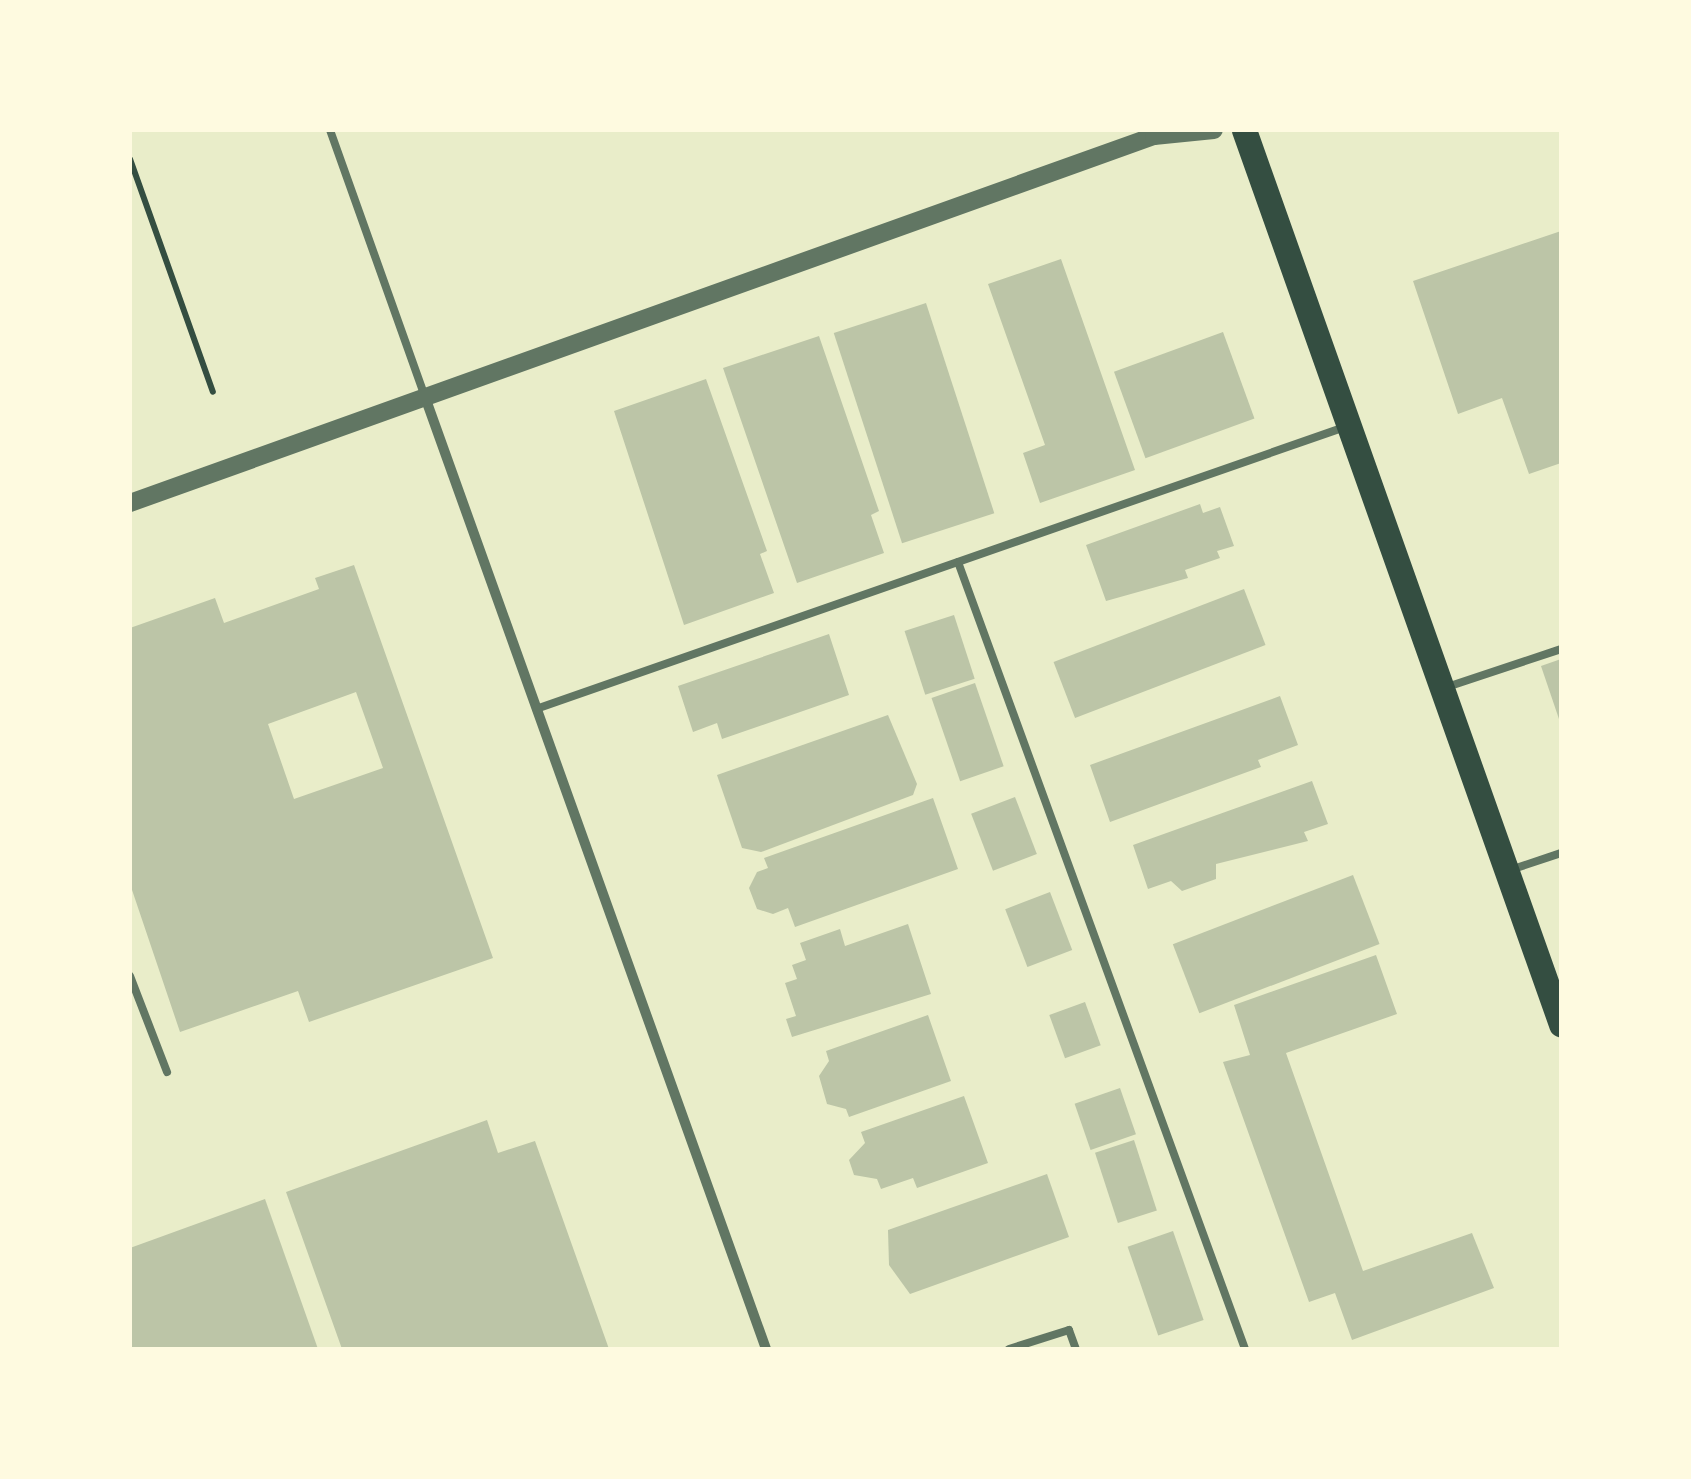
<!DOCTYPE html>
<style>
body{margin:0}
#map{position:relative;width:1691px;height:1479px;overflow:hidden;background:#e9edc9;font-family:Manrope,sans-serif}
div>[style]{position:absolute}
.building>*{inset:0;background:#bcc5a7;transform-origin:0 0}
.path>*{height:6px;margin:-3px;padding:0 3px;transform-origin:3px;border-radius:3px;background:#344e41}
.service>*{height:8px;margin:-4px;padding:0 4px;transform-origin:4px;border-radius:4px;background:#617663}
.minor>*{height:10px;margin:-5px;padding:0 5px;transform-origin:5px;border-radius:5px;background:#617663}
.tertiary>*{height:18px;margin:-9px;padding:0 9px;transform-origin:9px;border-radius:9px;background:#617663}
.primary>*{height:25px;margin:-12.5px;padding:0 12.5px;transform-origin:12.5px;border-radius:12.5px;background:#344e41}
span{translate:-50% -50%;white-space:nowrap;text-align:center;line-height:1.15;-webkit-text-stroke:10px #fefae0;paint-order:stroke}
.frame{position:absolute;inset:0;border:132px solid #fefae0;pointer-events:none}
</style>
<div id="map">
<div class="building">
<div style="clip-path:polygon(1561px 231px,1561px 463px,1529px 474px,1502px 398px,1458px 414px,1413px 281px)"></div>
<div style="clip-path:polygon(1061px 259px,1135px 470px,1040px 503px,1023px 453px,1045px 445px,988px 284px)"></div>
<div style="left:926px;top:303px;width:221px;height:97px;rotate:72deg"></div>
<div style="left:1223px;top:332px;width:92px;height:116px;rotate:70deg"></div>
<div style="clip-path:polygon(819px 336px,879px 511px,871px 515px,884px 553px,797px 583px,723px 368px)"></div>
<div style="clip-path:polygon(706px 379px,767px 551px,760px 554px,774px 593px,684px 625px,614px 411px)"></div>
<div style="clip-path:polygon(1200px 504px,1203px 513px,1220px 507px,1234px 546px,1217px 551px,1220px 558px,1185px 570px,1188px 578px,1106px 601px,1086px 545px)"></div>
<div style="clip-path:polygon(evenodd,354px 565px,493px 958px,309px 1022px,298px 991px,180px 1032px,130px 884px,130px 628px,215px 598px,224px 623px,319px 589px,315px 578px,354px 565px,356px 692px,383px 768px,294px 799px,268px 724px,356px 692px)"></div>
<div style="left:1244px;top:589px;width:60px;height:204px;rotate:69deg"></div>
<div style="left:954px;top:615px;width:67px;height:52px;rotate:72deg"></div>
<div style="clip-path:polygon(829px 634px,849px 695px,722px 739px,717px 723px,693px 732px,678px 686px)"></div>
<div style="clip-path:polygon(1561px 659px,1561px 722px,1560px 722px,1541px 666px)"></div>
<div style="left:975px;top:683px;width:88px;height:46px;rotate:71deg"></div>
<div style="clip-path:polygon(1280px 696px,1298px 745px,1258px 760px,1261px 767px,1110px 822px,1090px 765px)"></div>
<div style="clip-path:polygon(888px 715px,917px 784px,913px 795px,761px 852px,742px 848px,717px 775px)"></div>
<div style="clip-path:polygon(1312px 781px,1328px 824px,1304px 832px,1308px 841px,1216px 864px,1216px 879px,1182px 891px,1171px 881px,1148px 889px,1133px 845px)"></div>
<div style="left:1015px;top:797px;width:61px;height:47px;rotate:69deg"></div>
<div style="clip-path:polygon(933px 798px,958px 869px,795px 927px,788px 908px,773px 914px,757px 909px,749px 888px,757px 872px,768px 868px,764px 858px)"></div>
<div style="left:1353px;top:875px;width:74px;height:193px;rotate:69deg"></div>
<div style="left:1050px;top:892px;width:62px;height:48px;rotate:69deg"></div>
<div style="clip-path:polygon(908px 924px,931px 994px,792px 1037px,786px 1019px,796px 1016px,785px 983px,797px 979px,792px 965px,806px 960px,800px 943px,840px 929px,845px 946px)"></div>
<div style="clip-path:polygon(1376px 955px,1397px 1014px,1286px 1053px,1363px 1271px,1472px 1233px,1494px 1288px,1352px 1340px,1335px 1293px,1309px 1302px,1223px 1062px,1250px 1055px,1234px 1005px)"></div>
<div style="left:1085px;top:1002px;width:46px;height:38px;rotate:70deg"></div>
<div style="clip-path:polygon(928px 1015px,951px 1081px,849px 1117px,846px 1109px,827px 1104px,819px 1076px,829px 1061px,826px 1051px)"></div>
<div style="left:1120px;top:1088px;width:49px;height:48px;rotate:71deg"></div>
<div style="clip-path:polygon(964px 1096px,988px 1163px,917px 1188px,913px 1178px,881px 1189px,877px 1179px,854px 1175px,849px 1160px,865px 1143px,861px 1132px)"></div>
<div style="clip-path:polygon(487px 1120px,498px 1153px,535px 1141px,609px 1349px,342px 1349px,286px 1192px)"></div>
<div style="left:1134px;top:1140px;width:74px;height:41px;rotate:72deg"></div>
<div style="clip-path:polygon(1047px 1174px,1069px 1237px,910px 1294px,889px 1265px,888px 1230px)"></div>
<div style="clip-path:polygon(265px 1199px,318px 1349px,130px 1349px,130px 1248px)"></div>
<div style="left:1173px;top:1231px;width:94px;height:48px;rotate:71deg"></div>
</div>
<div class="path">
<div style="left:130px;top:159px;width:247px;rotate:70.4deg"></div>
</div>
<div class="service">
<div style="left:330px;top:130px;width:283px;rotate:70.4deg"></div>
<div style="left:958px;top:562px;width:838px;rotate:69.96deg"></div>
<div style="left:1447px;top:687px;width:120px;rotate:-18.4deg"></div>
<div style="left:536px;top:709px;width:857px;rotate:-19.22deg"></div>
<div style="left:1513px;top:869px;width:51px;rotate:-18.4deg"></div>
<div style="left:130px;top:976px;width:103px;rotate:68.9deg"></div>
<div style="left:1009px;top:1349px;width:63px;rotate:-17.6deg"></div>
<div style="left:1069px;top:1330px;width:20px;rotate:70deg"></div>
</div>
<div class="minor">
<div style="left:425px;top:397px;width:1011px;rotate:70.29deg"></div>
</div>
<div class="tertiary">
<div style="left:130px;top:503px;width:1088px;rotate:-19.72deg"></div>
<div style="left:1154px;top:136px;width:60px;rotate:-5.7deg"></div>
</div>
<div class="primary">
<div style="left:1244px;top:130px;width:949px;rotate:70.48deg"></div>
</div>
<div class="frame"></div>
</div>
